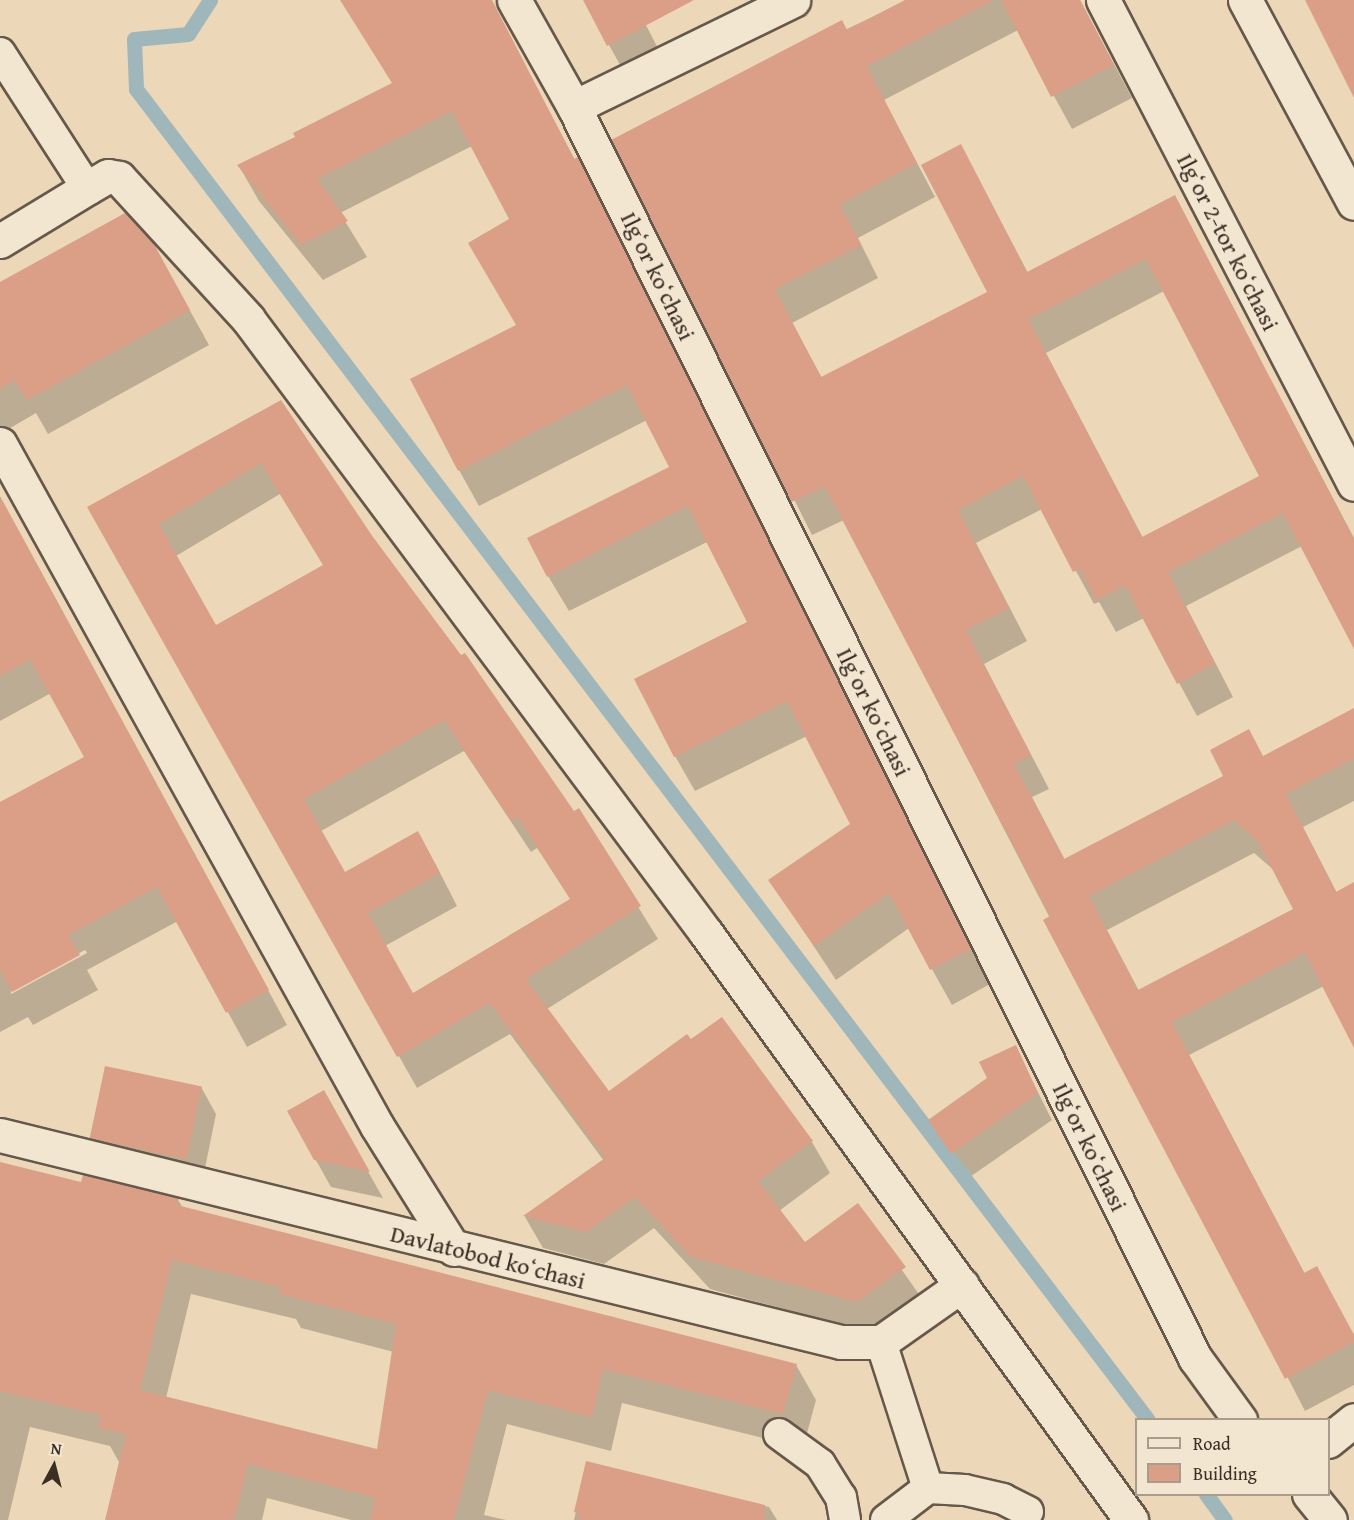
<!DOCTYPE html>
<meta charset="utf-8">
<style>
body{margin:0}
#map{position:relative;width:1354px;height:1520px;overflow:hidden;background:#ecd8b8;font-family:"Gentium Book Plus",serif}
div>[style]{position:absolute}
.shadow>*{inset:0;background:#0003}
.stream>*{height:15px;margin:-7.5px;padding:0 7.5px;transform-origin:7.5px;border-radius:7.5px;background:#9fb6ba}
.building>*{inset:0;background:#da9f86;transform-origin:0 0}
.roads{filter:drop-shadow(2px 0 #66584a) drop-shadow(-2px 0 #66584a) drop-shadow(0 2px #66584a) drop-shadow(0 -2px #66584a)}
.service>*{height:30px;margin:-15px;padding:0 15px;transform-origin:15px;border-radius:15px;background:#f3e6d1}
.minor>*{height:33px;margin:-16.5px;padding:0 16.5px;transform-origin:16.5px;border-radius:16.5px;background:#f3e6d1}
span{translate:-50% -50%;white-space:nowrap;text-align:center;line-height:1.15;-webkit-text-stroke:5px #f3e6d1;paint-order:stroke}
.street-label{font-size:24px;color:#3a2e25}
.legend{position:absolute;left:1135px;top:1418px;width:195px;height:78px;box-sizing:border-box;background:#f3e6d1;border:2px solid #a99c8c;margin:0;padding:8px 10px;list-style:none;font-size:18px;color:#3a2e25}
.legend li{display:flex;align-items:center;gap:12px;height:30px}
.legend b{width:30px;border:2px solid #a99c8c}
.north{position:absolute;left:24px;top:1436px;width:60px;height:60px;-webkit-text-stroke:4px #f3e6d1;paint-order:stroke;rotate:7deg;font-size:16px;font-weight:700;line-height:24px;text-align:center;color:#3a2e25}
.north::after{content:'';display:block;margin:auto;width:21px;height:27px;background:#3a2e25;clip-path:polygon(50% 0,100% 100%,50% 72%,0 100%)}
</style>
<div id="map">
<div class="shadow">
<div style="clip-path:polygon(342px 0,491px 0,575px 160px,598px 194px,990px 984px,952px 1005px,909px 928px,836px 980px,770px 880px,852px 824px,807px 736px,695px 791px,675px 756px,749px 623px,707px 542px,569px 611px,548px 576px,671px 467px,647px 420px,479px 506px,459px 470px,518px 326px,511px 220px,472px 146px,340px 213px,367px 257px,323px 280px,259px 201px,239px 166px,297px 138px,393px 84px)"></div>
<div style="clip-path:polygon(584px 0,633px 0,665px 62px,629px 81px)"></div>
<div style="clip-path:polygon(evenodd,908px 0,1080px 0,1132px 98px,1072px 129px,1018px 30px,884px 100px,935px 197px,858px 238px,878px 278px,792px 323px,822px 378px,989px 293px,961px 146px,1028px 273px,1174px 197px,1354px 538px,1354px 645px,1302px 546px,1186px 606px,1233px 697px,1197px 716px,1144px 618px,1116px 632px,1099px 602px,1094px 604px,1042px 509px,976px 543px,1027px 641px,984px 664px,1049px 789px,1032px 797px,1065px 860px,1354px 710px,1354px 801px,1303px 827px,1337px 893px,1354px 884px,1354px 1012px,1324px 986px,1189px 1055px,1305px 1274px,1317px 1268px,1354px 1335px,1354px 1385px,1305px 1411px,844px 520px,812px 535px,613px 140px,908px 0,1164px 291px,1261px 477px,1143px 538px,1046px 353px,1164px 291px,908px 0,1254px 853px,1276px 872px,1295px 910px,1139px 991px,1107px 930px,1254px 853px)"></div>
<div style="clip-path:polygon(173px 280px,209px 345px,48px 434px,36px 413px,0 434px,0 283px)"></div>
<div style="clip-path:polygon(evenodd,281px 402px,372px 538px,573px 813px,578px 810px,658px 939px,547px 1009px,608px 1093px,812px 1142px,830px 1173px,779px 1211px,804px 1244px,857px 1206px,923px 1300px,876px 1334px,710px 1289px,654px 1228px,604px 1264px,543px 1248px,525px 1217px,604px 1161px,510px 1034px,417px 1088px,89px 508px,281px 402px,280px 494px,324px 566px,215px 627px,176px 556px,280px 494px,281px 402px,464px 751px,531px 852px,537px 848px,571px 900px,413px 995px,385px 946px,457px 906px,436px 865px,418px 833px,345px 874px,321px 831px,464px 751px)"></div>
<div style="clip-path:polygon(evenodd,0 497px,287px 1025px,247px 1047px,178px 921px,87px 970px,98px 990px,33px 1025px,28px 1017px,0 1032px,0 804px,86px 757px,51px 693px,0 721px,0 497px,85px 950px,87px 953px,11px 994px,11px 990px,85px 950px)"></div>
<div style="clip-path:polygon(1015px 1047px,1052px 1120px,967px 1179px,930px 1120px,989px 1078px)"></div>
<div style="clip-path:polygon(201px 1087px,216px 1114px,201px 1188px,107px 1165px,92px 1138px)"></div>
<div style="clip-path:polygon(323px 1092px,383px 1198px,331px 1187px,289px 1112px)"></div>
<div style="clip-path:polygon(evenodd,0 1164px,82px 1184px,178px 1200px,183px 1208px,796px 1365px,816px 1400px,803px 1448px,622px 1403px,611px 1451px,507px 1424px,484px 1515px,506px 1520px,351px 1520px,267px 1498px,262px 1520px,106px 1520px,119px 1462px,110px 1446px,30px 1427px,8px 1520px,0 1520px,0 1164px,191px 1294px,296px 1319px,301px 1328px,394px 1352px,379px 1451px,166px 1398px,191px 1294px)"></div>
<div style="clip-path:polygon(587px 1463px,769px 1507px,777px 1520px,574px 1520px)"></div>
</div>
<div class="stream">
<div style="left:210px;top:0;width:40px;rotate:122.9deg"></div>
<div style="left:188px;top:34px;width:54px;rotate:174.7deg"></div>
<div style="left:134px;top:39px;width:50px;rotate:87.7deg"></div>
<div style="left:136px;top:89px;width:1672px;rotate:52.75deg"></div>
<div style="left:1206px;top:1494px;width:32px;rotate:54deg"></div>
</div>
<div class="building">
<div style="clip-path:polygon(340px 0,492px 0,574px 159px,578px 157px,971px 949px,930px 970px,889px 893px,814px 946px,768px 880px,850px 824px,787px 701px,674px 757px,634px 679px,747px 622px,688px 506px,547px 577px,527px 538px,669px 467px,627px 385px,458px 471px,410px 379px,516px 325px,468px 243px,509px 219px,452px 111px,317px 179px,348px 221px,301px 245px,237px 165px,295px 137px,293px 133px,392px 83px)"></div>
<div style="clip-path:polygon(583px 0,694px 0,607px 46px)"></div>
<div style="clip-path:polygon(evenodd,905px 0,994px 0,867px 66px,917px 163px,840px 204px,861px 245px,775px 289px,821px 377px,987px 292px,921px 165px,961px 144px,1027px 272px,1175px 195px,1354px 539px,1354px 649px,1283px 513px,1168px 572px,1215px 664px,1177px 684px,1125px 585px,1096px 600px,1080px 569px,1073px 572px,1023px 476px,958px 510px,1009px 608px,966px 630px,1031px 755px,1014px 764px,1064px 859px,1223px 776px,1210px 750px,1249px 729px,1263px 756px,1354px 708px,1354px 758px,1286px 794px,1336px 892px,1354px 882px,1354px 1048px,1305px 953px,1172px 1022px,1304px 1273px,1317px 1266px,1354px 1335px,1354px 1342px,1285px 1379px,1043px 920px,1050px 916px,825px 487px,791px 502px,611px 140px,842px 20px,847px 30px,905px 0,1146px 259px,1259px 476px,1142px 537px,1028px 319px,1146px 259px,905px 0,1234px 820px,1258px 842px,1293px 909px,1138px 990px,1089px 896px,1234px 820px)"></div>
<div style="clip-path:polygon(1001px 0,1080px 0,1114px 65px,1051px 97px)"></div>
<div style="clip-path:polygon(1305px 0,1354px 0,1354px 98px)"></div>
<div style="clip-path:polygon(125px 213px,154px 244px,190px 310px,27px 400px,15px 380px,0 388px,0 282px)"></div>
<div style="clip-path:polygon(evenodd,281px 400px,373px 537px,461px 655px,465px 653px,574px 811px,579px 808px,641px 906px,526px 979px,609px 1091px,687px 1034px,691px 1039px,722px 1017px,813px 1141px,758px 1181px,805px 1242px,858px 1203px,906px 1267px,857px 1302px,691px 1257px,635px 1197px,586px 1232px,523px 1216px,605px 1158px,490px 1003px,397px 1057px,87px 507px,281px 400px,261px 463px,323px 565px,216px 625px,159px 524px,261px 463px,281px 400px,444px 720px,511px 821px,518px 817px,570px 899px,413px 993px,368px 913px,440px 873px,418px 831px,345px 872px,304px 799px,444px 720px)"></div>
<div style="clip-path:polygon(0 496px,269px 990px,226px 1013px,157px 887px,68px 935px,80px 955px,12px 992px,0 969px,0 802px,84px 757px,30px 659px,0 676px)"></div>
<div style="clip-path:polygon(1016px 1045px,1038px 1093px,951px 1154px,928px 1120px,987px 1078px,979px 1062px)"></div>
<div style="left:105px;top:1066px;width:99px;height:74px;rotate:12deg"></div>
<div style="clip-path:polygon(324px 1090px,370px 1172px,314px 1160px,287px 1111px)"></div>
<div style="clip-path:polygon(evenodd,0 1162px,81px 1182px,83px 1175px,179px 1198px,177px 1205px,797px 1364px,783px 1414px,603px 1369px,592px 1417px,488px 1390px,454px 1520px,370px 1520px,376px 1498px,248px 1464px,234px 1520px,105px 1520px,126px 1434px,98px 1428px,101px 1415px,0 1391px,0 1162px,172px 1260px,281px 1287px,279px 1294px,396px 1324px,377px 1449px,140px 1390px,172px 1260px)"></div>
<div style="clip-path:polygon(586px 1461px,765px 1505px,764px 1520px,578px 1520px,580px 1514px,574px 1512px)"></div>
</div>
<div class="roads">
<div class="service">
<div style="left:0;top:53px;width:161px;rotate:57.2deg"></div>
<div style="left:881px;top:1342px;width:153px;rotate:72.2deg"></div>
<div style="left:779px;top:1434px;width:51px;rotate:36.2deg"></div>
<div style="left:820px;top:1464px;width:39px;rotate:58deg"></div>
<div style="left:841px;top:1497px;width:23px;rotate:80deg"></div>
<div style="left:886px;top:1520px;width:53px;rotate:-37.3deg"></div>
<div style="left:928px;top:1488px;width:37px;rotate:3deg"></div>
<div style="left:965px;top:1490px;width:39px;rotate:13deg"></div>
<div style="left:1003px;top:1499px;width:28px;rotate:27deg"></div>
</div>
<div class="minor">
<div style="left:514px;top:0;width:123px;rotate:60.7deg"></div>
<div style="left:574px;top:107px;width:1397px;rotate:63.6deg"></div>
<div style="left:1195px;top:1358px;width:77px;rotate:54deg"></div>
<div style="left:1103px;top:0;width:545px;rotate:62.59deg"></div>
<div style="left:1245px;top:0;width:230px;rotate:61.8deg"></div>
<div style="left:574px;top:107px;width:244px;rotate:-26deg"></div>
<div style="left:0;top:241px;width:102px;rotate:-31.3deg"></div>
<div style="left:87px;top:188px;width:24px;rotate:-30deg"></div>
<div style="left:108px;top:176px;width:11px;rotate:10deg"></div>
<div style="left:119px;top:178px;width:191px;rotate:47.5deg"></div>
<div style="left:248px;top:319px;width:766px;rotate:53.28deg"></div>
<div style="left:706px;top:933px;width:725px;rotate:54.09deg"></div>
<div style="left:0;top:444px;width:779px;rotate:61.07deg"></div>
<div style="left:377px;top:1126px;width:145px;rotate:58deg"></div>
<div style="left:0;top:1135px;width:866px;rotate:13.83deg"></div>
<div style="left:841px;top:1342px;width:40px"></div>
<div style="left:881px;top:1342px;width:99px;rotate:-35.1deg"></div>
<div style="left:1328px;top:1441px;width:33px;rotate:-39deg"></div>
<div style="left:1309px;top:1494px;width:33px;rotate:51deg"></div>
</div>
</div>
<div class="street-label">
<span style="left:1228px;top:242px;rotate:63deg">Ilgʻor 2-tor koʻchasi</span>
<span style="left:658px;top:276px;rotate:64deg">Ilgʻor koʻchasi</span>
<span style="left:874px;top:712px;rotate:64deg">Ilgʻor koʻchasi</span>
<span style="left:1090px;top:1147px;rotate:64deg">Ilgʻor koʻchasi</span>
<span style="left:488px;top:1257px;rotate:14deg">Davlatobod koʻchasi</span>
</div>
<ul class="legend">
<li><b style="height:8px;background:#f3e6d1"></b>Road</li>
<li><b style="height:16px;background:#da9f86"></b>Building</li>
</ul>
<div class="north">N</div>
</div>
